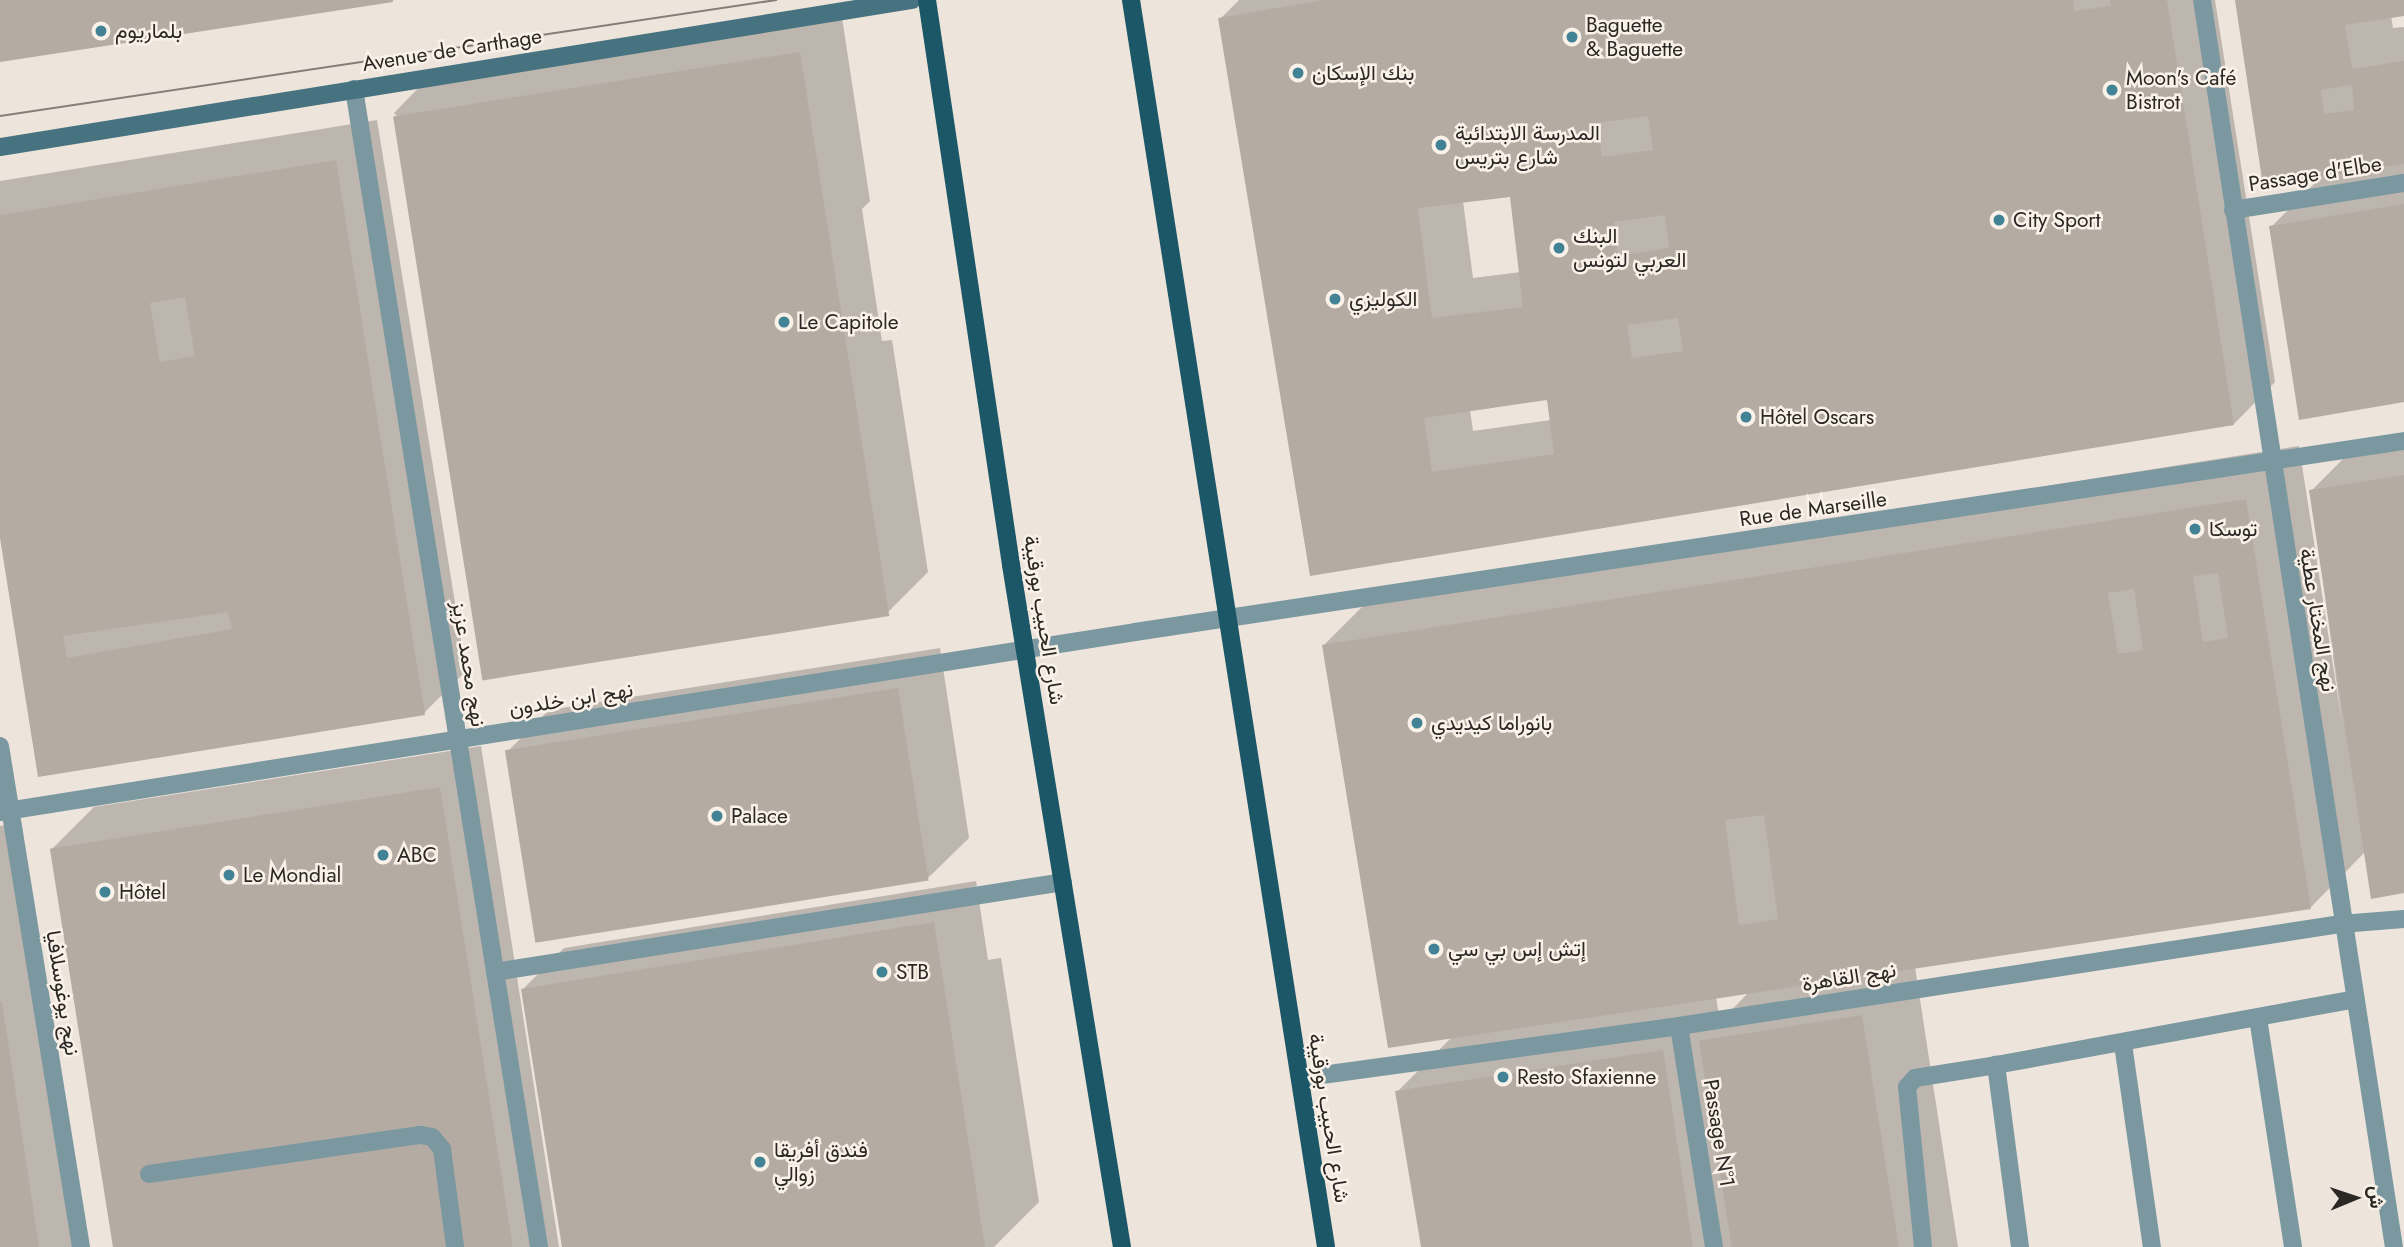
<!DOCTYPE html>
<meta charset="utf-8">
<style>
body{margin:0}
#map{position:relative;width:2404px;height:1247px;overflow:hidden;background:#ede4db;font-family:Jost,Vazirmatn,sans-serif}
div>[style]{position:absolute}
.shadow>*{inset:0;background:#0003}
.building>*{inset:0;background:#b4aca3;transform-origin:0 0}
.lane>*{height:18px;margin:-9px;padding:0 9px;transform-origin:9px;border-radius:9px;background:#7b98a1}
.street>*{height:18px;margin:-9px;padding:0 9px;transform-origin:9px;border-radius:9px;background:#7b98a1}
.secondary>*{height:18px;margin:-9px;padding:0 9px;transform-origin:9px;border-radius:9px;background:#47727f}
.primary>*{height:18px;margin:-9px;padding:0 9px;transform-origin:9px;border-radius:9px;background:#1c5767}
.tram>*{height:2px;margin:-1px;padding:0 1px;transform-origin:1px;border-radius:1px;background:#847e78}
.dots>*{width:19px;height:19px;translate:-50% -50%;box-sizing:border-box;border:4px solid #faf1e8;border-radius:50%}
span{translate:-50% -50%;white-space:nowrap;text-align:center;line-height:1.15;-webkit-text-stroke:5px #faf1e8;paint-order:stroke}
.poi-label{font-size:21px;color:#2a2724}
.left{translate:0 -50%;text-align:left}
.street-label{font-size:21px;color:#2a2724}
.north{position:absolute;left:2320px;top:1163px;width:70px;height:70px;-webkit-text-stroke:5px #faf1e8;paint-order:stroke;rotate:88deg;font-size:19px;font-weight:700;line-height:28px;text-align:center;color:#2a2724}
.north::after{content:'';display:block;margin:auto;width:24px;height:32px;background:#2a2724;clip-path:polygon(50% 0,100% 100%,50% 72%,0 100%)}
</style>
<div id="map">
<div class="shadow">
<div style="clip-path:polygon(evenodd,1239px 0,2215px 0,2275px 382px,2234px 424px,1312px 574px,1220px 19px,1239px 0,1511px 195px,1521px 272px,1473px 278px,1463px 201px,1511px 195px,1239px 0,1548px 398px,1551px 420px,1473px 431px,1470px 410px,1548px 398px)"></div>
<div style="clip-path:polygon(2237px 0,2404px 0,2404px 14px,2391px 16px,2393px 28px,2404px 27px,2404px 401px,2271px 227px,2323px 175px)"></div>
<div style="clip-path:polygon(841px 11px,870px 201px,862px 209px,882px 341px,892px 340px,928px 572px,886px 614px,394px 113px,435px 71px)"></div>
<div style="clip-path:polygon(377px 120px,466px 671px,424px 713px,40px 775px,0 527px,0 181px)"></div>
<div style="clip-path:polygon(evenodd,2404px 441px,2404px 892px,2365px 852px,2310px 908px,1915px 967px,1958px 1247px,1422px 1247px,1397px 1092px,1453px 1036px,1324px 645px,1377px 592px,2299px 446px,2342px 723px,2311px 491px,2353px 449px,2404px 441px,1749px 992px,1720px 1022px,1716px 997px,1749px 992px)"></div>
<div style="clip-path:polygon(940px 648px,969px 838px,927px 879px,507px 752px,549px 710px)"></div>
<div style="clip-path:polygon(481px 746px,559px 1247px,115px 1247px,52px 849px,94px 807px)"></div>
<div style="clip-path:polygon(12px 824px,77px 1247px,0 1247px,0 826px)"></div>
<div style="clip-path:polygon(976px 881px,988px 960px,1001px 958px,1039px 1202px,994px 1247px,564px 1247px,523px 989px,564px 948px)"></div>
</div>
<div class="building">
<div style="clip-path:polygon(0 0,393px 0,393px 2px,0 62px)"></div>
<div style="clip-path:polygon(evenodd,1325px 0,2073px 0,2074px 11px,2111px 6px,2110px 0,2167px 0,2234px 425px,1310px 576px,1218px 18px,1325px 0,1648px 116px,1653px 150px,1602px 157px,1597px 123px,1648px 116px,1325px 0,1510px 197px,1523px 307px,1432px 318px,1418px 208px,1510px 197px,1325px 0,1665px 215px,1669px 248px,1618px 256px,1614px 222px,1665px 215px,1325px 0,1678px 318px,1683px 351px,1632px 358px,1627px 325px,1678px 318px,1325px 0,1547px 400px,1554px 454px,1432px 472px,1424px 418px,1547px 400px)"></div>
<div style="clip-path:polygon(evenodd,2235px 0,2404px 0,2404px 16px,2345px 25px,2352px 69px,2404px 61px,2404px 164px,2263px 186px,2235px 0,2352px 85px,2354px 110px,2324px 114px,2321px 90px,2352px 85px)"></div>
<div style="left:800px;top:52px;width:571px;height:412px;rotate:81deg"></div>
<div style="clip-path:polygon(evenodd,336px 160px,425px 715px,38px 777px,0 538px,0 215px,336px 160px,185px 297px,195px 356px,160px 362px,150px 303px,185px 297px,336px 160px,228px 612px,232px 629px,67px 658px,63px 636px,228px 612px)"></div>
<div style="clip-path:polygon(2404px 204px,2404px 402px,2299px 420px,2269px 226px)"></div>
<div style="clip-path:polygon(2404px 475px,2404px 893px,2371px 899px,2309px 490px)"></div>
<div style="clip-path:polygon(evenodd,2246px 499px,2311px 909px,1388px 1048px,1322px 645px,2246px 499px,2218px 573px,2228px 638px,2203px 642px,2193px 576px,2218px 573px,2246px 499px,2134px 589px,2143px 650px,2118px 654px,2108px 593px,2134px 589px,2246px 499px,1764px 815px,1778px 919px,1739px 925px,1725px 820px,1764px 815px)"></div>
<div style="left:898px;top:688px;width:195px;height:398px;rotate:81deg"></div>
<div style="left:440px;top:787px;width:465px;height:395px;rotate:81deg"></div>
<div style="clip-path:polygon(934px 922px,985px 1247px,562px 1247px,521px 989px)"></div>
<div style="clip-path:polygon(0 1002px,2px 1002px,39px 1247px,0 1247px)"></div>
<div style="left:1862px;top:1015px;width:235px;height:165px;rotate:81deg"></div>
<div style="clip-path:polygon(1663px 1050px,1693px 1247px,1421px 1247px,1395px 1091px)"></div>
</div>
<div class="lane">
<div style="left:2258px;top:1018px;width:232px;rotate:81.3deg"></div>
<div style="left:2123px;top:1044px;width:205px;rotate:81.9deg"></div>
<div style="left:149px;top:1174px;width:274px;rotate:-8.2deg"></div>
<div style="left:420px;top:1135px;width:12px;rotate:9deg"></div>
<div style="left:432px;top:1137px;width:16px;rotate:50deg"></div>
<div style="left:442px;top:1149px;width:99px;rotate:82.4deg"></div>
<div style="left:1923px;top:1247px;width:161px;rotate:-95.7deg"></div>
<div style="left:1907px;top:1087px;width:12px;rotate:-48deg"></div>
<div style="left:1915px;top:1078px;width:82px;rotate:-9.1deg"></div>
<div style="left:2020px;top:1247px;width:184px;rotate:-97.5deg"></div>
<div style="left:1996px;top:1065px;width:364px;rotate:-10.4deg"></div>
</div>
<div class="street">
<div style="left:2202px;top:0;width:1262px;rotate:81.25deg"></div>
<div style="left:354px;top:89px;width:1173px;rotate:80.92deg"></div>
<div style="left:2233px;top:210px;width:173px;rotate:-9deg"></div>
<div style="left:0;top:746px;width:508px;rotate:80.82deg"></div>
<div style="left:0;top:812px;width:1149px;rotate:-9.01deg"></div>
<div style="left:1135px;top:632px;width:1283px;rotate:-8.56deg"></div>
<div style="left:495px;top:972px;width:575px;rotate:-9deg"></div>
<div style="left:1679px;top:1026px;width:224px;rotate:81deg"></div>
<div style="left:1300px;top:1078px;width:383px;rotate:-7.8deg"></div>
<div style="left:1679px;top:1026px;width:670px;rotate:-8.76deg"></div>
<div style="left:2341px;top:924px;width:63px;rotate:-4.5deg"></div>
</div>
<div class="secondary">
<div style="left:0;top:147px;width:924px;rotate:-9.16deg"></div>
</div>
<div class="primary">
<div style="left:927px;top:0;width:571px;rotate:81.54deg"></div>
<div style="left:1011px;top:565px;width:691px;rotate:80.76deg"></div>
<div style="left:1131px;top:0;width:1262px;rotate:81.11deg"></div>
</div>
<div class="tram">
<div style="left:0;top:116px;width:785px;rotate:-8.5deg"></div>
</div>
<div class="dots">
<div style="left:101px;top:31px;background:#428295"></div>
<div style="left:1572px;top:37px;background:#428295"></div>
<div style="left:1298px;top:73px;background:#428295"></div>
<div style="left:2112px;top:90px;background:#428295"></div>
<div style="left:1441px;top:145px;background:#428295"></div>
<div style="left:1999px;top:220px;background:#428295"></div>
<div style="left:1559px;top:248px;background:#428295"></div>
<div style="left:1335px;top:299px;background:#428295"></div>
<div style="left:784px;top:322px;background:#428295"></div>
<div style="left:1746px;top:417px;background:#428295"></div>
<div style="left:2195px;top:529px;background:#428295"></div>
<div style="left:1417px;top:723px;background:#428295"></div>
<div style="left:717px;top:816px;background:#428295"></div>
<div style="left:383px;top:855px;background:#428295"></div>
<div style="left:229px;top:875px;background:#428295"></div>
<div style="left:105px;top:892px;background:#428295"></div>
<div style="left:1434px;top:949px;background:#428295"></div>
<div style="left:882px;top:972px;background:#428295"></div>
<div style="left:1503px;top:1077px;background:#428295"></div>
<div style="left:760px;top:1162px;background:#428295"></div>
</div>
<div class="poi-label">
<span class="left" style="left:1586px;top:37px">Baguette<br>&amp; Baguette</span>
<span class="left" style="left:115px;top:31px">بلماريوم</span>
<span class="left" style="left:1312px;top:73px">بنك الإسكان</span>
<span class="left" style="left:2126px;top:90px">Moon's Café<br>Bistrot</span>
<span class="left" style="left:1455px;top:145px">المدرسة الابتدائية<br>شارع بتريس</span>
<span class="left" style="left:2013px;top:220px">City Sport</span>
<span class="left" style="left:1573px;top:248px">البنك<br>العربي لتونس</span>
<span class="left" style="left:1349px;top:299px">الكوليزي</span>
<span class="left" style="left:798px;top:322px">Le Capitole</span>
<span class="left" style="left:1760px;top:417px">Hôtel Oscars</span>
<span class="left" style="left:2209px;top:529px">توسكا</span>
<span class="left" style="left:1431px;top:723px">بانوراما كيديدي</span>
<span class="left" style="left:731px;top:816px">Palace</span>
<span class="left" style="left:397px;top:855px">ABC</span>
<span class="left" style="left:243px;top:875px">Le Mondial</span>
<span class="left" style="left:119px;top:892px">Hôtel</span>
<span class="left" style="left:1448px;top:949px">إتش إس بي سي</span>
<span class="left" style="left:896px;top:972px">STB</span>
<span class="left" style="left:1517px;top:1077px">Resto Sfaxienne</span>
<span class="left" style="left:774px;top:1162px">فندق أفريقا<br>زوالي</span>
</div>
<div class="street-label">
<span style="left:452px;top:50px;rotate:-9deg">Avenue de Carthage</span>
<span style="left:2315px;top:174px;rotate:-9deg">Passage d'Elbe</span>
<span style="left:1813px;top:509px;rotate:-8deg">Rue de Marseille</span>
<span style="left:1044px;top:620px;rotate:81deg">شارع الحبيب بورقيبة</span>
<span style="left:2318px;top:620px;rotate:81deg">نهج المختار عطية</span>
<span style="left:469px;top:664px;rotate:81deg">نهج محمد عزيز</span>
<span style="left:571px;top:699px;rotate:-9deg">نهج ابن خلدون</span>
<span style="left:1849px;top:977px;rotate:-9deg">نهج القاهرة</span>
<span style="left:63px;top:993px;rotate:81deg">نهج يوغوسلافيا</span>
<span style="left:1329px;top:1118px;rotate:81deg">شارع الحبيب بورقيبة</span>
<span style="left:1719px;top:1133px;rotate:81deg">Passage N°1</span>
</div>
<div class="north">ش</div>
</div>
